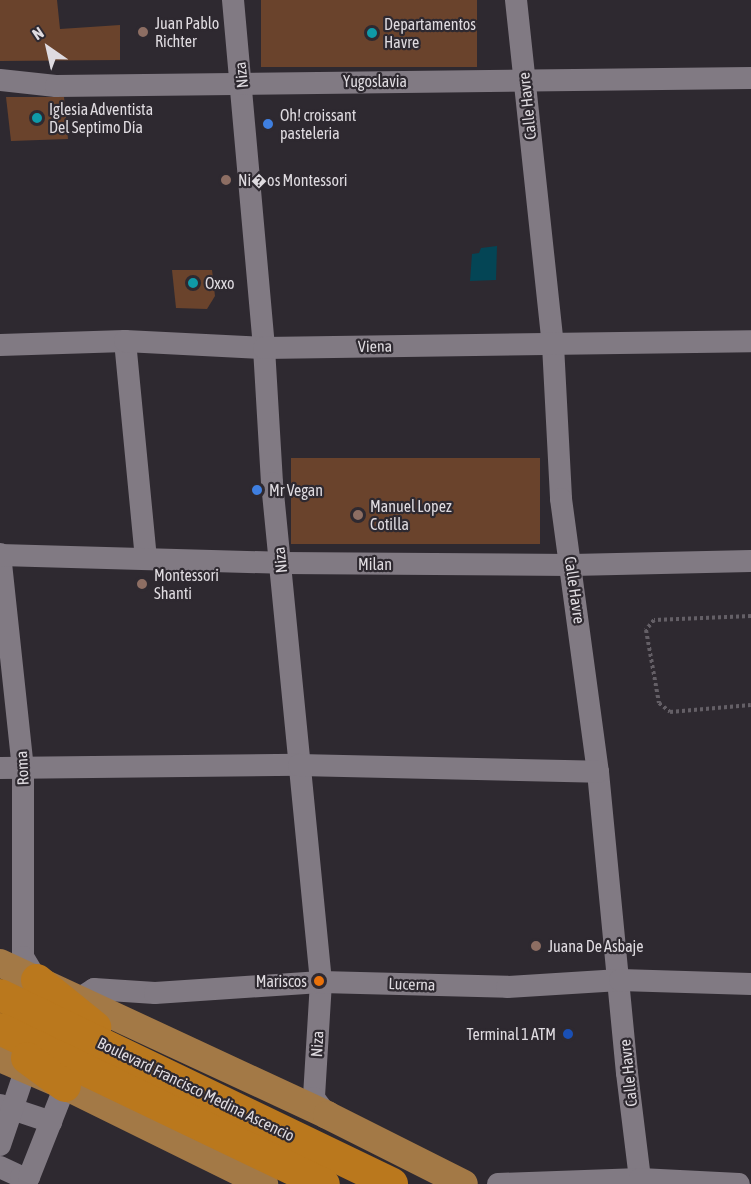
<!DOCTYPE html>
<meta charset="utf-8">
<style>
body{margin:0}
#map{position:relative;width:751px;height:1184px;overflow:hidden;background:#2e2930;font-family:"Asap Condensed",sans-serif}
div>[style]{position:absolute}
.water>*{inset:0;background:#044555}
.building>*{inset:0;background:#6a432c;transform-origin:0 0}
.path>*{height:4px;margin-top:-2px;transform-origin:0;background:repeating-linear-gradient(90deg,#645f66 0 3px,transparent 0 6px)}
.minor>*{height:22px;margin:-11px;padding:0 11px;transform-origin:11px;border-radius:11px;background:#817a83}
.major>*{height:28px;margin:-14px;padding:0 14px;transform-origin:14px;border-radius:14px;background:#a37946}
.highway>*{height:32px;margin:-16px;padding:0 16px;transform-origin:16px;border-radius:16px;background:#ba781d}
.dots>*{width:16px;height:16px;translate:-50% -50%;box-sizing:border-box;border:3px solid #2e2930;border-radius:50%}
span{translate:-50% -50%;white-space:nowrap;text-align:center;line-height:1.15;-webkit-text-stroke:4.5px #2e2930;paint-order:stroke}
.poi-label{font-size:16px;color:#dfdbe0}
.left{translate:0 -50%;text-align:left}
.right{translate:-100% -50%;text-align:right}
.street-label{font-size:16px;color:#dfdbe0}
.north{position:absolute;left:18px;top:18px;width:60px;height:60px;-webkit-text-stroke:4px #2e2930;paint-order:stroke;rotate:326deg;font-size:16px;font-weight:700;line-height:24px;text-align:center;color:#dfdbe0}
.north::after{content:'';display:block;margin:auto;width:21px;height:27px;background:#dfdbe0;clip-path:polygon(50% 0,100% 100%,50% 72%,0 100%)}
</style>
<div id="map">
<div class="water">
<div style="clip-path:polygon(497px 246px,496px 280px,470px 281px,472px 254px,479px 253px,481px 248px)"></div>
</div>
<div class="building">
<div style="clip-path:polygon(0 0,57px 0,60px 29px,120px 25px,120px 60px,0 61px)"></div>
<div style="left:261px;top:0;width:216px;height:67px"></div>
<div style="clip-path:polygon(6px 97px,64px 97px,68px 139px,11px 141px)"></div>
<div style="clip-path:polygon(172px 270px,212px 270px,215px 296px,207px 309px,176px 308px)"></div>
<div style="left:291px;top:458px;width:249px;height:86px"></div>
</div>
<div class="path">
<div style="left:751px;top:616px;width:97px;rotate:177.6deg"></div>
<div style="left:654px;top:620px;width:13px;rotate:129deg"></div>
<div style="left:646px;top:630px;width:74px;rotate:79.9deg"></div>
<div style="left:659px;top:703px;width:14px;rotate:39deg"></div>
<div style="left:670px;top:712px;width:81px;rotate:-4.9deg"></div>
</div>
<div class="minor">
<div style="left:233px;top:0;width:349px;rotate:84.9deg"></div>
<div style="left:264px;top:348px;width:135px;rotate:86.6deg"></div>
<div style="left:272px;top:483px;width:501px;rotate:84.39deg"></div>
<div style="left:321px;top:982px;width:116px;rotate:93.5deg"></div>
<div style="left:314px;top:1098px;width:21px;rotate:53deg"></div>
<div style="left:516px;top:0;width:347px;rotate:83.9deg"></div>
<div style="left:553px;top:345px;width:154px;rotate:87deg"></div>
<div style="left:561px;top:499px;width:275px;rotate:82.3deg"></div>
<div style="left:598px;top:772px;width:302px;rotate:84.5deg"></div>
<div style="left:627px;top:1073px;width:107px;rotate:83deg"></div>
<div style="left:0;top:80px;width:56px;rotate:6.1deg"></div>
<div style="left:56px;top:86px;width:695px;rotate:-0.66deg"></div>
<div style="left:125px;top:341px;width:218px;rotate:84.5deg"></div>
<div style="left:0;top:345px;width:125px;rotate:-1.8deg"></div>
<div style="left:125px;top:341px;width:139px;rotate:2.9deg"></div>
<div style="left:264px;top:348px;width:487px;rotate:-0.8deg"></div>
<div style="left:0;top:554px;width:215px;rotate:83.9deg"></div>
<div style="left:23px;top:768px;width:189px;rotate:90deg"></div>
<div style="left:23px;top:957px;width:27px;rotate:59deg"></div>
<div style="left:0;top:555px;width:281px;rotate:1.6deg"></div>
<div style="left:281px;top:563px;width:291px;rotate:0.4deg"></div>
<div style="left:572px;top:565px;width:179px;rotate:-1.3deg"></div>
<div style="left:0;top:768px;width:299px;rotate:-0.6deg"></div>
<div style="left:299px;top:765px;width:299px;rotate:1.3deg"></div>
<div style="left:77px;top:1000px;width:20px;rotate:-33deg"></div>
<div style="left:94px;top:989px;width:61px;rotate:3.8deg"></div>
<div style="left:155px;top:993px;width:166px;rotate:-3.8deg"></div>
<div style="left:321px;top:982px;width:186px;rotate:1.5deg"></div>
<div style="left:507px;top:987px;width:113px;rotate:-3.5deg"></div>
<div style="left:620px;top:980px;width:131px;rotate:1.7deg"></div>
<div style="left:0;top:1105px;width:54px;rotate:18.4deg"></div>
<div style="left:0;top:1145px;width:81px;rotate:-71.3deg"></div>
<div style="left:0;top:1167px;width:23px;rotate:25deg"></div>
<div style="left:21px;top:1177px;width:8px"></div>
<div style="left:29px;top:1177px;width:98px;rotate:-68.4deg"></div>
<div style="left:498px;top:1184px;width:142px;rotate:-2deg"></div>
<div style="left:640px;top:1179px;width:99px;rotate:2.9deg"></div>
</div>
<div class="major">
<div style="left:0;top:963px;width:361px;rotate:24.9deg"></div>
<div style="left:327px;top:1115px;width:153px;rotate:26.7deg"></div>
<div style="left:0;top:1058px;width:71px;rotate:23.3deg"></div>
<div style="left:65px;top:1086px;width:222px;rotate:26.2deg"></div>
</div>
<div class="highway">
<div style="left:37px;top:980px;width:75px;rotate:39deg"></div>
<div style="left:0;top:995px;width:435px;rotate:25.7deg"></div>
<div style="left:0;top:1029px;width:359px;rotate:25.6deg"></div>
<div style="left:27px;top:1058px;width:47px;rotate:36.4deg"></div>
</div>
<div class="dots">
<div style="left:143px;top:32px;background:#8d6e63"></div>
<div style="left:372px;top:33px;background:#0f9aa8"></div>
<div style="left:37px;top:118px;background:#0f9aa8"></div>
<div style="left:268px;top:124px;background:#3f7fe0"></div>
<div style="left:226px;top:180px;background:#8d6e63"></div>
<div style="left:193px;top:283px;background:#0f9aa8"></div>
<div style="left:257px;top:490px;background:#3f7fe0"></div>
<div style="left:358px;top:515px;background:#8d6e63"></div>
<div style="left:142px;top:584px;background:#8d6e63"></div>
<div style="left:536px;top:946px;background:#8d6e63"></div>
<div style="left:319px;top:981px;background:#e8710a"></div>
<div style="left:568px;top:1034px;background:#1a4fb4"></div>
</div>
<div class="poi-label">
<span class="left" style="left:155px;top:32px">Juan Pablo<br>Richter</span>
<span class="left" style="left:384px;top:33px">Departamentos<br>Havre</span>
<span class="left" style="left:49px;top:118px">Iglesia Adventista<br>Del Septimo Día</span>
<span class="left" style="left:280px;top:124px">Oh! croissant<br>pasteleria</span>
<span class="left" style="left:238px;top:180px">Ni�os Montessori</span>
<span class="left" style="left:205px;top:283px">Oxxo</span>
<span class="left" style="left:269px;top:490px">Mr Vegan</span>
<span class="left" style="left:370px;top:515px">Manuel Lopez<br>Cotilla</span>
<span class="left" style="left:154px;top:584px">Montessori<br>Shanti</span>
<span class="left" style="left:548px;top:946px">Juana De Asbaje</span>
<span class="right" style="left:307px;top:981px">Mariscos</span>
<span class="right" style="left:556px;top:1034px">Terminal 1 ATM</span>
</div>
<div class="street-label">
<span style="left:241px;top:75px;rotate:-96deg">Niza</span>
<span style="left:375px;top:81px">Yugoslavia</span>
<span style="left:527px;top:106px;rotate:-96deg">Calle Havre</span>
<span style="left:375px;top:346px;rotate:-1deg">Viena</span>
<span style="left:280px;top:560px;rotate:-96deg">Niza</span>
<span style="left:375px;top:564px">Milan</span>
<span style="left:575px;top:590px;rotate:82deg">Calle Havre</span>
<span style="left:22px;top:768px;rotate:-93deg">Roma</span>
<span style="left:412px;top:984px;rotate:2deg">Lucerna</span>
<span style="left:317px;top:1044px;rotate:-87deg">Niza</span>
<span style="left:628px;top:1073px;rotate:-96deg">Calle Havre</span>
<span style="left:196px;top:1089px;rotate:26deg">Boulevard Francisco Medina Ascencio</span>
</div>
<div class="north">N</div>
</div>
